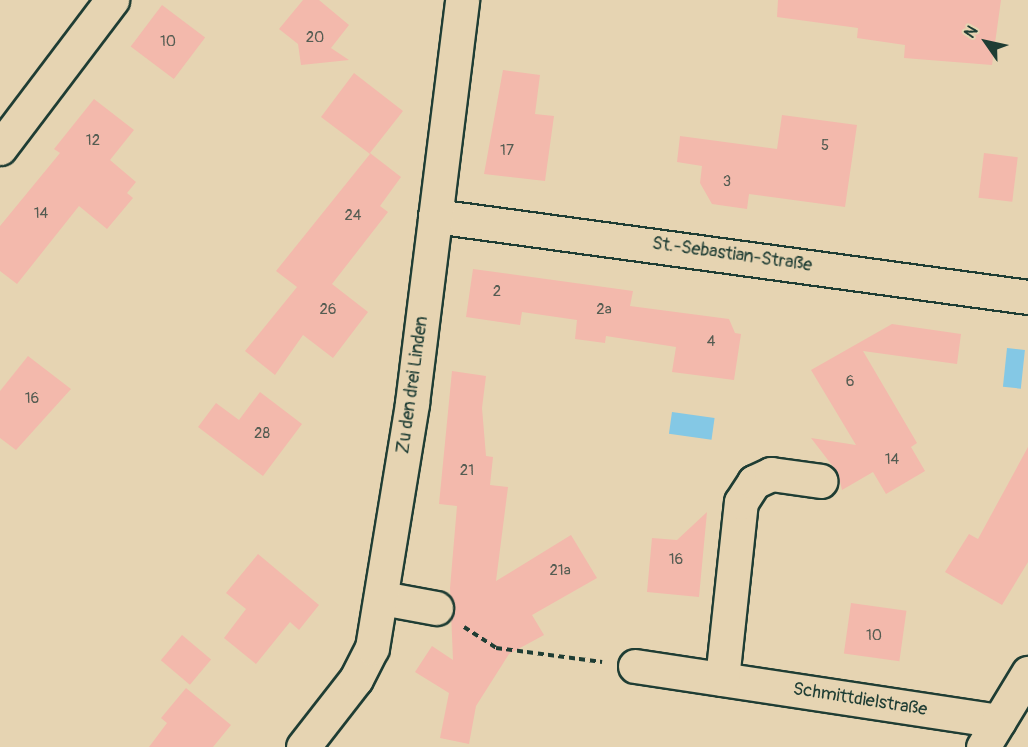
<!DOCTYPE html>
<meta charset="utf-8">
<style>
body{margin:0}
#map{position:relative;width:1028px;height:747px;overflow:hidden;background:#e6d4b2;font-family:Pangolin,sans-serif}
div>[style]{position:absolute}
.water>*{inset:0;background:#84c8e5;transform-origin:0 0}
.building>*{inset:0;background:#f3b9ac;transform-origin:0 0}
.path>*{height:4px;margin-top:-2px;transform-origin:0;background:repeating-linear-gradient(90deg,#1f3d34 0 6px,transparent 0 10.5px)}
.roads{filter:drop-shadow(2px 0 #1f3d34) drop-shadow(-2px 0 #1f3d34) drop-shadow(0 2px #1f3d34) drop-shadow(0 -2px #1f3d34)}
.minor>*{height:33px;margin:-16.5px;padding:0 16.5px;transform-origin:16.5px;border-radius:16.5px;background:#e6d4b2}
.major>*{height:33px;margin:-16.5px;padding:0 16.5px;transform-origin:16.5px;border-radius:16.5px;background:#e6d4b2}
span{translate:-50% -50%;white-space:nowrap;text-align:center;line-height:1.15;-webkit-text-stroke:4.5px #e6d4b2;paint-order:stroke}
.number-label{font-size:15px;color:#545c52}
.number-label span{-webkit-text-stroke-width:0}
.street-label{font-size:18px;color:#1f3d34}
.north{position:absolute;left:956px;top:12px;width:60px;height:60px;-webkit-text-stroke:4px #e6d4b2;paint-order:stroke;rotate:304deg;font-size:16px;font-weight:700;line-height:24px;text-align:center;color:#1f3d34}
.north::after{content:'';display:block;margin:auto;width:21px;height:27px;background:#1f3d34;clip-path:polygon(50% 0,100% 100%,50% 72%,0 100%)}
</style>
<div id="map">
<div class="water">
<div style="left:1007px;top:348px;width:18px;height:39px;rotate:6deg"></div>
<div style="left:672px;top:412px;width:43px;height:22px;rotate:8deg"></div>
</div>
<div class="building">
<div style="clip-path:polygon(303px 0,319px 0,349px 25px,331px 48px,349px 60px,301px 65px,298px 44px,279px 29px)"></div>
<div style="clip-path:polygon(778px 0,1001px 0,992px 65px,904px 58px,905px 45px,857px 38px,858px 28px,777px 17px)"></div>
<div style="left:162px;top:5px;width:54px;height:52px;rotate:37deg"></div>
<div style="clip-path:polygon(503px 70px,540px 75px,535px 114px,554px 116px,545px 181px,484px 174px)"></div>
<div style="clip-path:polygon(354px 73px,403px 111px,370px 153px,401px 177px,380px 206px,388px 212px,332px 284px,368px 312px,333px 358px,303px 335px,275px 375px,245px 351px,297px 287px,276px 271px,370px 154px,321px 117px)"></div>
<div style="clip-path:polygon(94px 99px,134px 130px,110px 160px,136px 182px,127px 193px,133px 198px,107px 229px,79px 206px,17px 284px,0 271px,0 226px,60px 153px,54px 149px)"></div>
<div style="clip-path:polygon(782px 115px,857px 125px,845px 207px,749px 194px,747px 209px,712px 204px,700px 183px,702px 166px,677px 162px,680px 136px,777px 149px)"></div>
<div style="left:984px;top:153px;width:34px;height:45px;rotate:7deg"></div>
<div style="clip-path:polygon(473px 269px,633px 291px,630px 306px,729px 319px,735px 333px,741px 334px,734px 380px,672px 372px,676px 347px,606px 336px,605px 343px,575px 339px,577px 320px,522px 312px,520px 325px,466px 317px)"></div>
<div style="clip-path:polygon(892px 324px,961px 334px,957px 364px,863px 351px,917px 443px,911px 447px,925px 471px,886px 494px,873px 472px,842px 490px,838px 473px,811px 438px,856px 445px,811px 370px)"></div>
<div style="clip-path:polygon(28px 356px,71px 389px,16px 450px,0 438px,0 391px)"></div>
<div style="clip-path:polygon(452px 371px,486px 376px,482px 408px,486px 456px,493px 457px,490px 485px,508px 487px,496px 581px,571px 535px,597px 578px,532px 615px,544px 635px,509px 654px,476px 706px,469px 744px,440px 738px,449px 693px,415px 672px,432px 646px,453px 660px,450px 588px,457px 506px,439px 504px)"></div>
<div style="clip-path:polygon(260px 392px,302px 424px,263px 476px,198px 427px,216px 403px,239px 420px)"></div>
<div style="clip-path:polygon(1028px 447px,1028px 562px,1002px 605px,945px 572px,969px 534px,978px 539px)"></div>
<div style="clip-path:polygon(707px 512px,699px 597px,647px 592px,652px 538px,677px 540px)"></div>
<div style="clip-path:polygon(258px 554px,319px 605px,299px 630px,290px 622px,256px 664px,224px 638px,246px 609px,226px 593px)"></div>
<div style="left:851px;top:603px;width:56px;height:51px;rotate:8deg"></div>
<div style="left:182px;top:635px;width:38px;height:33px;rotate:40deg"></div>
<div style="clip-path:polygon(186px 688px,231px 725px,213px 747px,149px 747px,167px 723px,161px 718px)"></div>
</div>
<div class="path">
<div style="left:464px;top:627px;width:38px;rotate:33deg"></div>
<div style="left:496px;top:648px;width:107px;rotate:7.5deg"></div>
</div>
<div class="roads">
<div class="minor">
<div style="left:435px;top:216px;width:599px;rotate:7.78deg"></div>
<div style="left:382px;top:598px;width:55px;rotate:10.5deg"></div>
<div style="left:635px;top:666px;width:368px;rotate:8.6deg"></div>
<div style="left:722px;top:679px;width:178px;rotate:-83.9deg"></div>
<div style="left:741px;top:502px;width:24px;rotate:-57deg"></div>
<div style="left:754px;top:482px;width:19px;rotate:-25deg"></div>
<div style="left:771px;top:474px;width:50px;rotate:8deg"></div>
<div style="left:303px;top:747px;width:86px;rotate:-52.1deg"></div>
<div style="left:356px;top:679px;width:35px;rotate:-63deg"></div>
<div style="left:372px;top:648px;width:248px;rotate:-80.7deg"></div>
<div style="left:412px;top:403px;width:406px;rotate:-82.9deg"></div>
<div style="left:983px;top:747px;width:87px;rotate:-58.7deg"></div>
</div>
<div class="major">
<div style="left:0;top:148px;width:186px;rotate:-52.9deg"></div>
</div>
</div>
<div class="number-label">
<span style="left:315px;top:38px">20</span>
<span style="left:168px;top:42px">10</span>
<span style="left:93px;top:141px">12</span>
<span style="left:825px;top:146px">5</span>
<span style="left:507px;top:151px">17</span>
<span style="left:727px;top:182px">3</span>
<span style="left:41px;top:214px">14</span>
<span style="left:353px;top:216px">24</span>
<span style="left:497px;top:292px">2</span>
<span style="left:328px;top:310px">26</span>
<span style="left:604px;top:310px">2a</span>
<span style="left:711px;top:342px">4</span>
<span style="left:850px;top:382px">6</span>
<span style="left:32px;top:399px">16</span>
<span style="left:262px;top:434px">28</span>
<span style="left:892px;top:460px">14</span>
<span style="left:467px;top:471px">21</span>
<span style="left:676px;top:560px">16</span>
<span style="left:560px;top:571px">21a</span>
<span style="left:874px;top:636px">10</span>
</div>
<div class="street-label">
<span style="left:732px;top:255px;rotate:8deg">St.-Sebastian-Straße</span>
<span style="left:413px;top:385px;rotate:-82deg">Zu den drei Linden</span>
<span style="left:860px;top:700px;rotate:9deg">Schmittdielstraße</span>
</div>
<div class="north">N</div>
</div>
